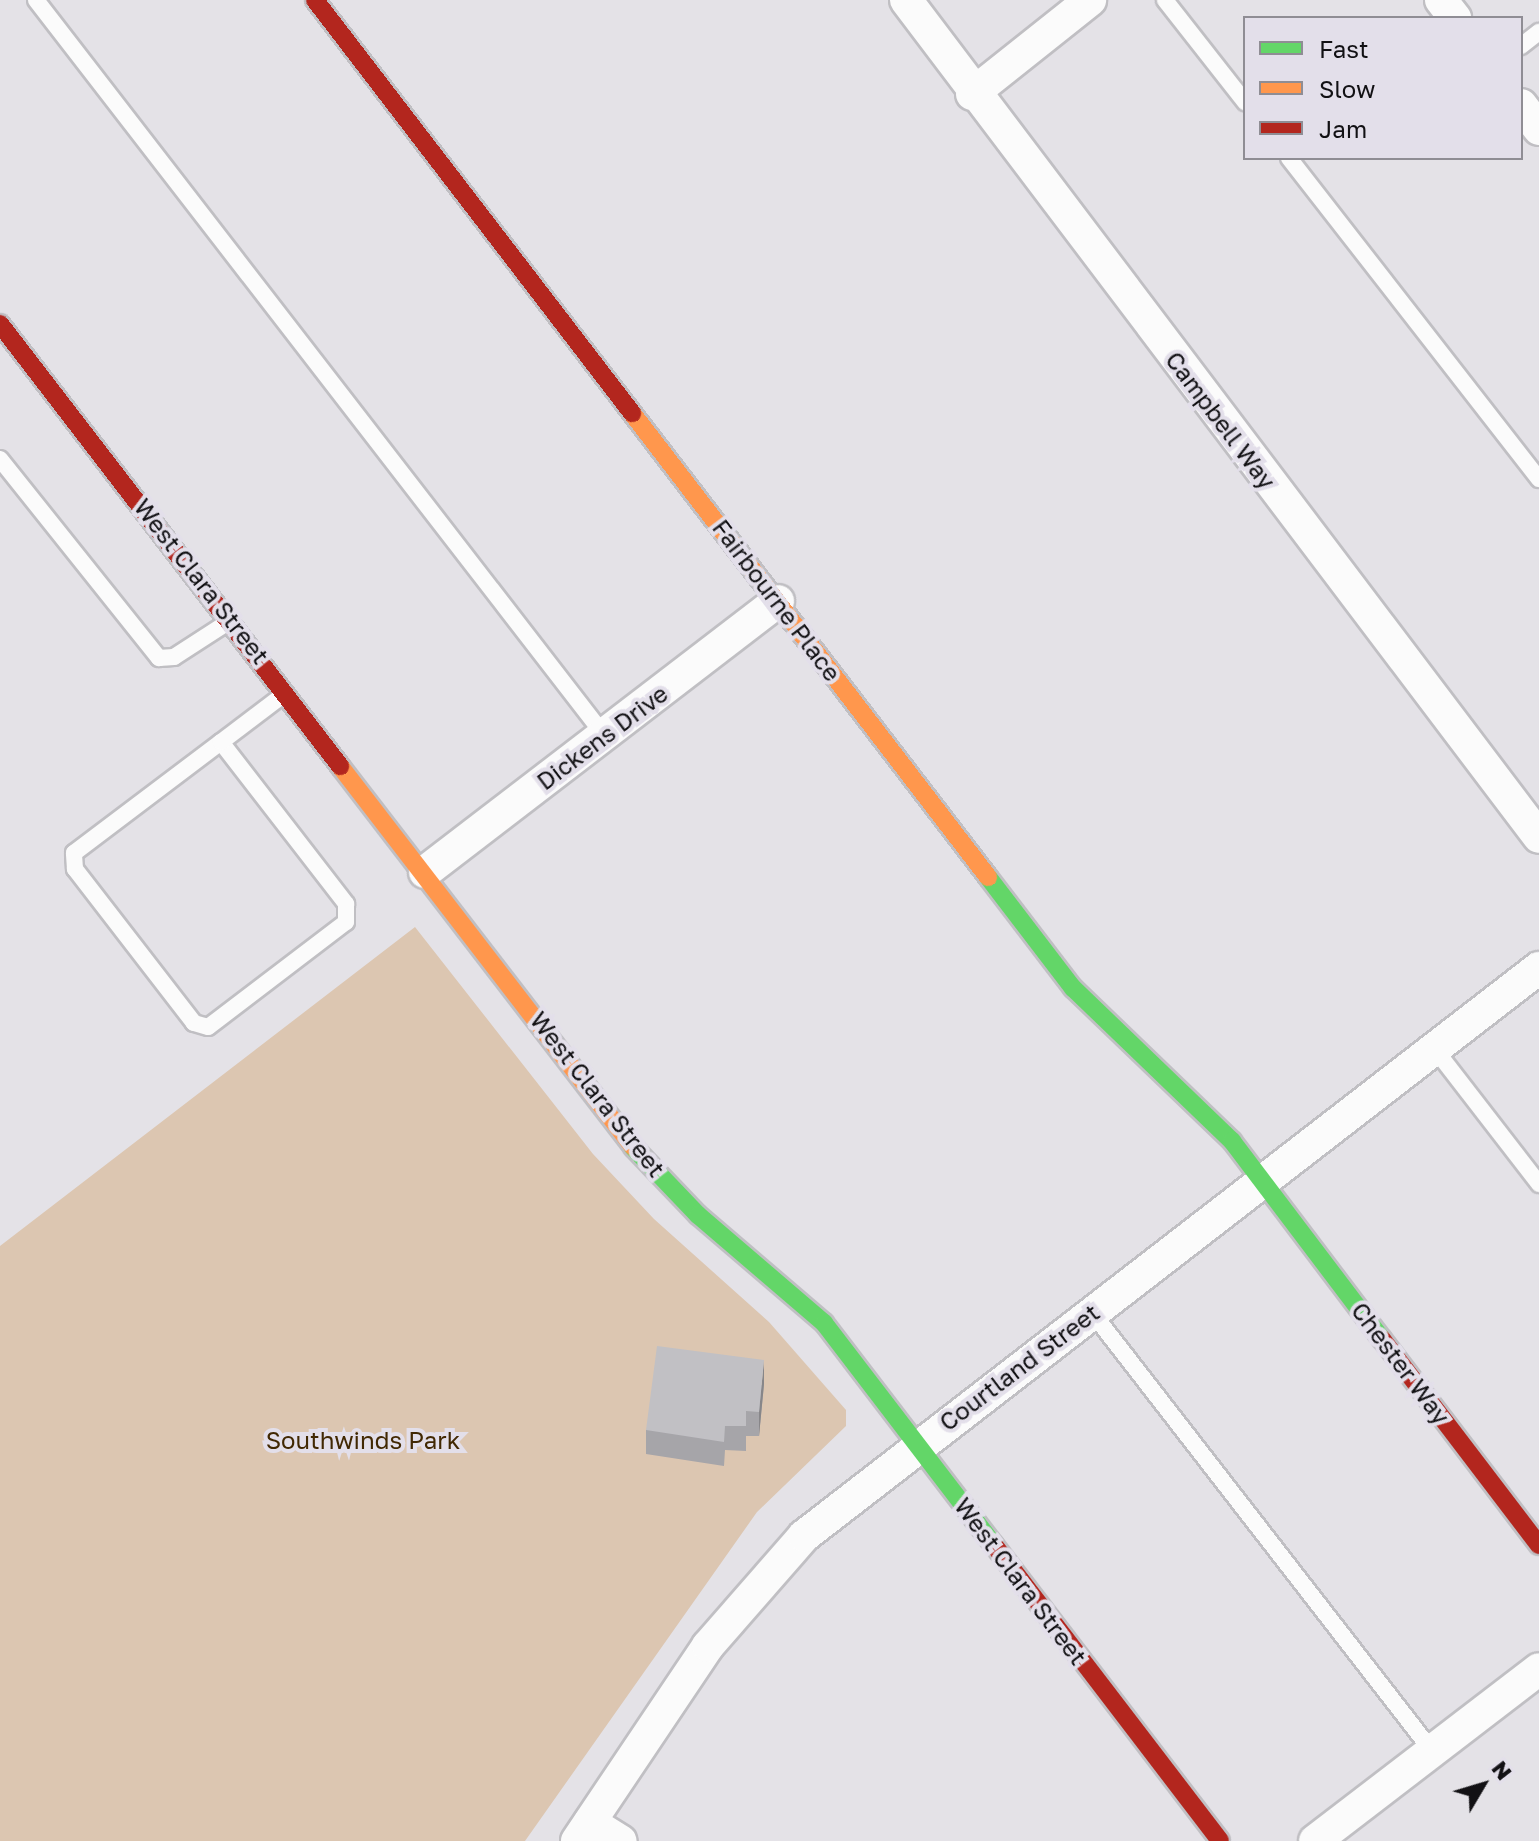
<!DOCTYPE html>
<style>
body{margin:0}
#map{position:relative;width:1539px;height:1841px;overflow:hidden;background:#e4e2e7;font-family:"Golos Text",sans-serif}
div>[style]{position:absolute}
.green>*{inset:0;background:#dcc6b1}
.roads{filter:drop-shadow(2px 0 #c0bfc3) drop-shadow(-2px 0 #c0bfc3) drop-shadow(0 2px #c0bfc3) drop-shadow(0 -2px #c0bfc3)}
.lane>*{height:16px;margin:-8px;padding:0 8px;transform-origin:8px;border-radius:8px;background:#fbfbfb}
.street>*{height:32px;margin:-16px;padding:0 16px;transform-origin:16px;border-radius:16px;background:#fbfbfb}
.fast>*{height:18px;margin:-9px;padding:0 9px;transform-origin:9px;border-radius:9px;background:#63d668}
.slow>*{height:18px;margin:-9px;padding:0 9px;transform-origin:9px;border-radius:9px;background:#ff974d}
.jam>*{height:18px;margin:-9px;padding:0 9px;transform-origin:9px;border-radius:9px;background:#b3261e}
.wall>*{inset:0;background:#a6a5a9}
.shaded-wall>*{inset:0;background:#878689}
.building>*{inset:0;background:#c1c0c4}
span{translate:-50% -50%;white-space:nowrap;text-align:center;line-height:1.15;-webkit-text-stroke:8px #e3dfea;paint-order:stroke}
.street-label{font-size:24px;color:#121114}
.park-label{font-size:24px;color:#412803}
.legend{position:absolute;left:1243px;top:16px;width:280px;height:144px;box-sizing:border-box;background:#e3dfea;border:2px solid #8f8d94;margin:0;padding:10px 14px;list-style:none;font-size:24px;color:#121114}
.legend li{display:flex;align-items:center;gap:16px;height:40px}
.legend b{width:40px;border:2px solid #8f8d94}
.north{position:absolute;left:1443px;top:1745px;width:80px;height:80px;-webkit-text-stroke:6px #e3dfea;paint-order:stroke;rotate:52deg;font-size:22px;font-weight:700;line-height:32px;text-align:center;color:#121114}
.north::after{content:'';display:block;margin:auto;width:28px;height:36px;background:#121114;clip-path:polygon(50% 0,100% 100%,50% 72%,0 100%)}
</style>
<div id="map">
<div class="green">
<div style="clip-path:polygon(415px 927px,593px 1154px,654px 1219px,769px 1322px,846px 1410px,846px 1426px,757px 1512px,525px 1841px,0 1841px,0 1246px)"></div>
</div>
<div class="roads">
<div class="lane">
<div style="left:36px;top:0;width:929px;rotate:52.3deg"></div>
<div style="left:1165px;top:0;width:130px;rotate:51.9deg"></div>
<div style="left:1521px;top:46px;width:23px;rotate:-38deg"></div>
<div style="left:1289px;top:158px;width:407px;rotate:52.1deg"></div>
<div style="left:0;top:459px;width:255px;rotate:51.4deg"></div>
<div style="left:159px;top:658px;width:15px;rotate:-4deg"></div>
<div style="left:174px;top:657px;width:64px;rotate:-32.9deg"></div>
<div style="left:221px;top:742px;width:205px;rotate:52.3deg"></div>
<div style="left:346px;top:904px;width:18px;rotate:90deg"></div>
<div style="left:346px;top:922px;width:173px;rotate:142.7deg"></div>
<div style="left:208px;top:1027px;width:15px;rotate:-164deg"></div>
<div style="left:194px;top:1023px;width:195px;rotate:-127.7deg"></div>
<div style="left:75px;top:869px;width:16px;rotate:-94deg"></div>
<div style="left:74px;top:853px;width:184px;rotate:-37.1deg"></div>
<div style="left:221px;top:742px;width:78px;rotate:-37.2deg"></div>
<div style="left:1434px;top:1048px;width:172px;rotate:52.3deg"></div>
<div style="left:1091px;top:1311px;width:557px;rotate:52.22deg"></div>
</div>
<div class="street">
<div style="left:906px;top:0;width:1049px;rotate:52.9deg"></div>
<div style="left:1441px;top:0;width:23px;rotate:52deg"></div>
<div style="left:972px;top:94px;width:151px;rotate:-38.5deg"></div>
<div style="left:1521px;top:105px;width:30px;rotate:53deg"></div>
<div style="left:425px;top:872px;width:445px;rotate:-37.5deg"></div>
<div style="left:590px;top:1822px;width:36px;rotate:32deg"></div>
<div style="left:577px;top:1841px;width:235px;rotate:-56.1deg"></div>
<div style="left:708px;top:1646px;width:146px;rotate:-48.9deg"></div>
<div style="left:804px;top:1536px;width:929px;rotate:-37.7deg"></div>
<div style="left:1315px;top:1841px;width:282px;rotate:-37.5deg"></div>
</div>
<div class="fast">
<div style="left:988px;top:877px;width:140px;rotate:52.6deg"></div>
<div style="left:1073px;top:988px;width:221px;rotate:43.9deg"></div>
<div style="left:1232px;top:1141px;width:248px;rotate:52.9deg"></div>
<div style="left:633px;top:1147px;width:94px;rotate:46.3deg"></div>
<div style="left:698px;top:1215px;width:166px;rotate:40.6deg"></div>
<div style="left:824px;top:1323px;width:280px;rotate:52.6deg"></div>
</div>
<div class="slow">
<div style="left:632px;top:413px;width:585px;rotate:52.5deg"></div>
<div style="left:340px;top:766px;width:481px;rotate:52.4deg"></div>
</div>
<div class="jam">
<div style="left:315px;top:0;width:521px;rotate:52.49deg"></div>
<div style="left:0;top:324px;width:558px;rotate:52.43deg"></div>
<div style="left:1382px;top:1339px;width:259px;rotate:52.7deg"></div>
<div style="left:994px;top:1545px;width:372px;rotate:52.6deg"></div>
</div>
</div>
<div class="wall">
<div style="clip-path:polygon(764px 1384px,759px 1436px,746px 1436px,746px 1451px,725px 1450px,724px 1466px,646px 1454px,646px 1430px)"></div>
</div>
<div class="shaded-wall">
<div style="clip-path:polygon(764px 1360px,764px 1384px,759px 1436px,759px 1412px)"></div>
</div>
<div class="building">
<div style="clip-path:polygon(657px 1346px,764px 1360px,759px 1412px,746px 1411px,746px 1426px,725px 1426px,724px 1442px,646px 1430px)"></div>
</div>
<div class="street-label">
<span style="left:1221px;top:420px;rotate:53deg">Campbell Way</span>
<span style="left:202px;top:581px;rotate:52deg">West Clara Street</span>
<span style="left:777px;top:600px;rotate:53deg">Fairbourne Place</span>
<span style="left:602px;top:737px;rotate:-37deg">Dickens Drive</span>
<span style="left:598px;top:1094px;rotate:52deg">West Clara Street</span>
<span style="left:1401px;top:1363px;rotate:53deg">Chester Way</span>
<span style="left:1019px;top:1367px;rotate:-37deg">Courtland Street</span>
<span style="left:1021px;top:1581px;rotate:53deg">West Clara Street</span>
</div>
<div class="park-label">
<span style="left:363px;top:1440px">Southwinds Park</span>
</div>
<ul class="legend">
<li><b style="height:10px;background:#63d668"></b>Fast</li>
<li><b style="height:10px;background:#ff974d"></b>Slow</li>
<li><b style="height:10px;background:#b3261e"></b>Jam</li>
</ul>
<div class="north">N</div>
</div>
